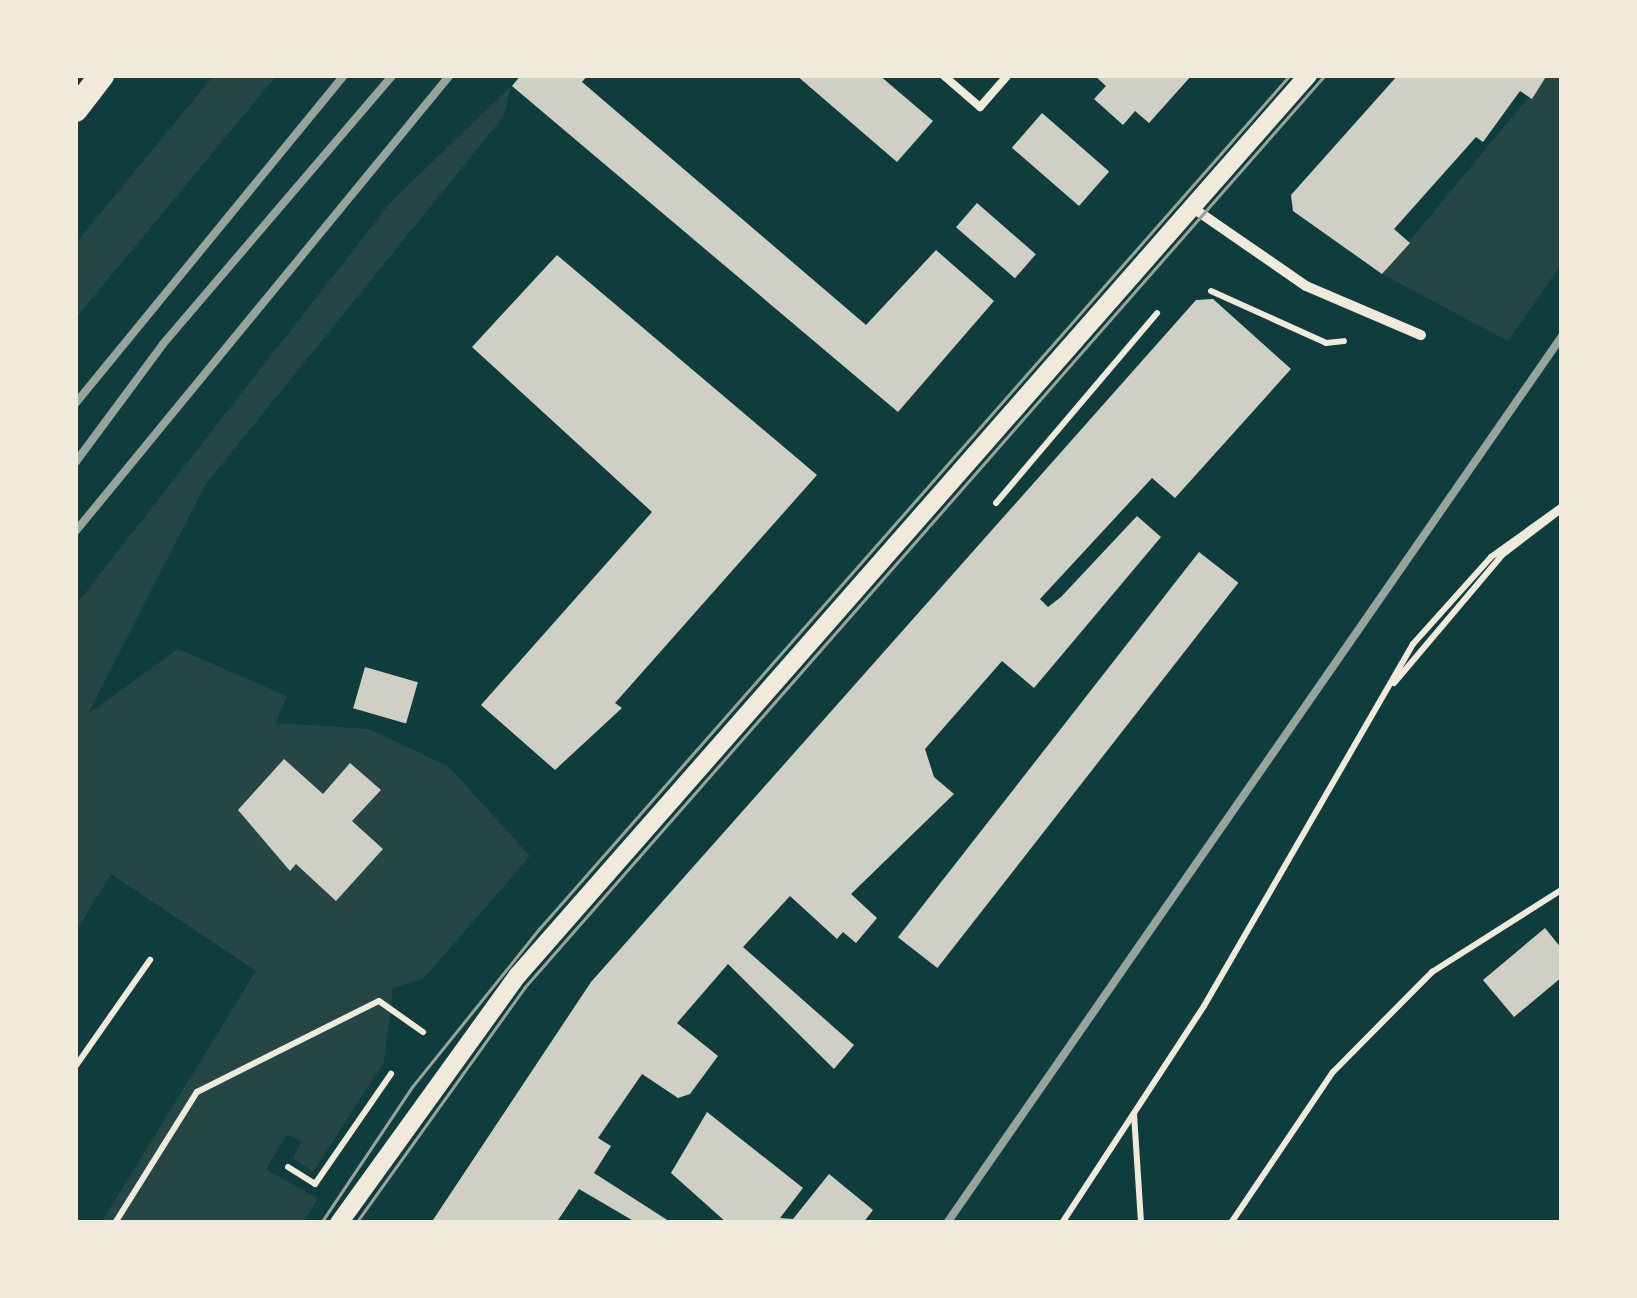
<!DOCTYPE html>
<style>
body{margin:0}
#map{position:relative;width:1637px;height:1298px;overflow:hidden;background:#0f3d3e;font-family:"Exo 2",sans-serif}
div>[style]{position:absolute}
.green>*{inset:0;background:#244646}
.building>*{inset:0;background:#cfcfc3;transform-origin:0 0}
.path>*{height:6px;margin:-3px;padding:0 3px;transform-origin:3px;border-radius:3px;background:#f1e9da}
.service>*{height:8px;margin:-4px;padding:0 4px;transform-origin:4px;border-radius:4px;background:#f1e9da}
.minor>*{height:10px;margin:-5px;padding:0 5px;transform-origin:5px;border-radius:5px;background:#f1e9da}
.tertiary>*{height:18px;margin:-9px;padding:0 9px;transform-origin:9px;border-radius:9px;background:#f1e9da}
.primary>*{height:25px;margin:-12.5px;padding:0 12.5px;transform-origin:12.5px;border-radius:12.5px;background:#f1e9da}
.tram>*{height:2.5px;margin:-1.25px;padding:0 1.25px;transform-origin:1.25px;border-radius:1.25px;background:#97a49c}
.rail>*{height:8px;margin:-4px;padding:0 4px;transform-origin:4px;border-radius:4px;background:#97a49c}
span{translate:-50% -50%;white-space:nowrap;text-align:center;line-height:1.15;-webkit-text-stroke:8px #f1e9da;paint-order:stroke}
.frame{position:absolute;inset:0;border:78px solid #f1e9da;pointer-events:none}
</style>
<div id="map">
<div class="green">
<div style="clip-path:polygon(214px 75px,277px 75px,75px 319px,75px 244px)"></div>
<div style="clip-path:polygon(1547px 75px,1562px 75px,1562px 263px,1508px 341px,1382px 274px)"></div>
<div style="clip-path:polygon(511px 86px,503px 117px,205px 485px,88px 714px,178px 649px,287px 696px,276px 723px,369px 729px,449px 767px,530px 856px,423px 979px,393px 988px,384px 1062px,313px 1172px,293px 1158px,302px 1141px,287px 1135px,266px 1169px,318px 1199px,302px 1223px,101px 1223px,256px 971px,111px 874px,75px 933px,75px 606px,391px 202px)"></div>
</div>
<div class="building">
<div style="clip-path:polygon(521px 75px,588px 75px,582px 82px,866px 325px,936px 250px,994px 301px,898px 412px,512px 86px)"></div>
<div style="clip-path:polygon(796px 75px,879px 75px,933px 121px,897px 162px)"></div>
<div style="clip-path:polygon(1094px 75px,1192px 75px,1149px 123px,1135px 111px,1123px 125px,1094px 99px,1106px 86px)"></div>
<div style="clip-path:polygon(1398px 75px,1547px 75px,1532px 99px,1520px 91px,1483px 142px,1476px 137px,1394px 229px,1410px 243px,1382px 274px,1293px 211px,1291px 195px)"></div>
<div style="left:1042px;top:113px;width:89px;height:46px;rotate:41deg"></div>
<div style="left:977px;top:203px;width:78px;height:32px;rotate:41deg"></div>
<div style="clip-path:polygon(557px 255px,817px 475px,615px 703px,622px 708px,555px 770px,481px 705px,652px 512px,472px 347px)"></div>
<div style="clip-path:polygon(1213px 299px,1291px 369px,1175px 498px,1152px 478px,1040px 599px,1048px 607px,1061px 597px,1137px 516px,1161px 537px,1034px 688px,1002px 661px,925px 749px,934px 777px,954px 794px,851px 894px,877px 918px,856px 943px,843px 932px,837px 939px,790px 896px,743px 947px,854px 1045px,834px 1069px,728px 964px,677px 1023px,718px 1056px,690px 1094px,678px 1098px,642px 1074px,598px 1138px,611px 1146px,594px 1173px,672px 1223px,637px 1223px,579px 1189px,556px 1223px,431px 1223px,591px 982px,1196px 300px)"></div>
<div style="left:1199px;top:552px;width:50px;height:489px;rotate:38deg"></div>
<div style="left:365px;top:667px;width:55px;height:43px;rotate:16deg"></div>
<div style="clip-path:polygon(284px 759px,323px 794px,350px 763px,381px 790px,352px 821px,383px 849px,336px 901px,296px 864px,290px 871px,238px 810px)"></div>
<div style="clip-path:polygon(1545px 928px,1562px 949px,1562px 977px,1514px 1017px,1483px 980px)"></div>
<div style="clip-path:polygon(707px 1112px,803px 1188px,780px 1218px,793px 1219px,829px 1174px,873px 1210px,863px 1223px,727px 1223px,671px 1173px)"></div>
</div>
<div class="path">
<div style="left:1211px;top:291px;width:126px;rotate:24.3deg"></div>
<div style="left:1326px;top:343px;width:18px;rotate:-6deg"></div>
<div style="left:996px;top:503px;width:249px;rotate:-49.7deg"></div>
<div style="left:1394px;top:683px;width:167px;rotate:-49.8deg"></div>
<div style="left:1502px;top:555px;width:74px;rotate:-37.3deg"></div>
<div style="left:75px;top:1067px;width:131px;rotate:-55deg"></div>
<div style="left:1134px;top:1114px;width:109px;rotate:86.3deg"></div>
<div style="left:288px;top:1167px;width:32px;rotate:32deg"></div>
<div style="left:315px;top:1184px;width:134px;rotate:-55.4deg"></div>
<div style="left:115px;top:1223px;width:155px;rotate:-58deg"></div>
<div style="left:197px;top:1092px;width:203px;rotate:-26.6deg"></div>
<div style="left:379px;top:1001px;width:54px;rotate:35.2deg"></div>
<div style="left:1062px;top:1223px;width:259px;rotate:-56.8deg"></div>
<div style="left:1204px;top:1006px;width:418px;rotate:-60deg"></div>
<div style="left:1413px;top:644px;width:117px;rotate:-48.1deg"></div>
<div style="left:1491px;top:557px;width:87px;rotate:-35.7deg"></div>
<div style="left:1231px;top:1223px;width:182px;rotate:-56deg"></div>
<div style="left:1333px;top:1072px;width:141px;rotate:-45.3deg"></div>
<div style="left:1432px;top:972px;width:153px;rotate:-32.4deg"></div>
</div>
<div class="service">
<div style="left:943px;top:75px;width:49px;rotate:40.9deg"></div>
<div style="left:980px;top:107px;width:43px;rotate:-48.8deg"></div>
</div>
<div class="minor">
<div style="left:1193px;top:208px;width:137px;rotate:34.6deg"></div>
<div style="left:1306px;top:286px;width:125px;rotate:23.1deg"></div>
</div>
<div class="tertiary">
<div style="left:339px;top:1223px;width:306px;rotate:-54.2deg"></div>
<div style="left:518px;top:975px;width:1198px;rotate:-48.72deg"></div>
</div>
<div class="primary">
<div style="left:75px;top:109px;width:43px;rotate:-52.6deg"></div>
</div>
<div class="tram">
<div style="left:321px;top:1223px;width:164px;rotate:-56.2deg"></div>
<div style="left:412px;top:1087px;width:203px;rotate:-51.2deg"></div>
<div style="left:539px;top:929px;width:1137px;rotate:-48.67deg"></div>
<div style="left:356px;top:1223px;width:289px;rotate:-54.4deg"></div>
<div style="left:524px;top:988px;width:1215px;rotate:-48.74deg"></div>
</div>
<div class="rail">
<div style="left:75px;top:404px;width:425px;rotate:-50.7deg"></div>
<div style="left:75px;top:463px;width:148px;rotate:-53.5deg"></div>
<div style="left:163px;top:344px;width:354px;rotate:-49.5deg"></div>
<div style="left:75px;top:532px;width:591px;rotate:-50.63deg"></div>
<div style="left:947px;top:1223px;width:1079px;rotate:-55.26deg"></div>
</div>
<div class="frame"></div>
</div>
